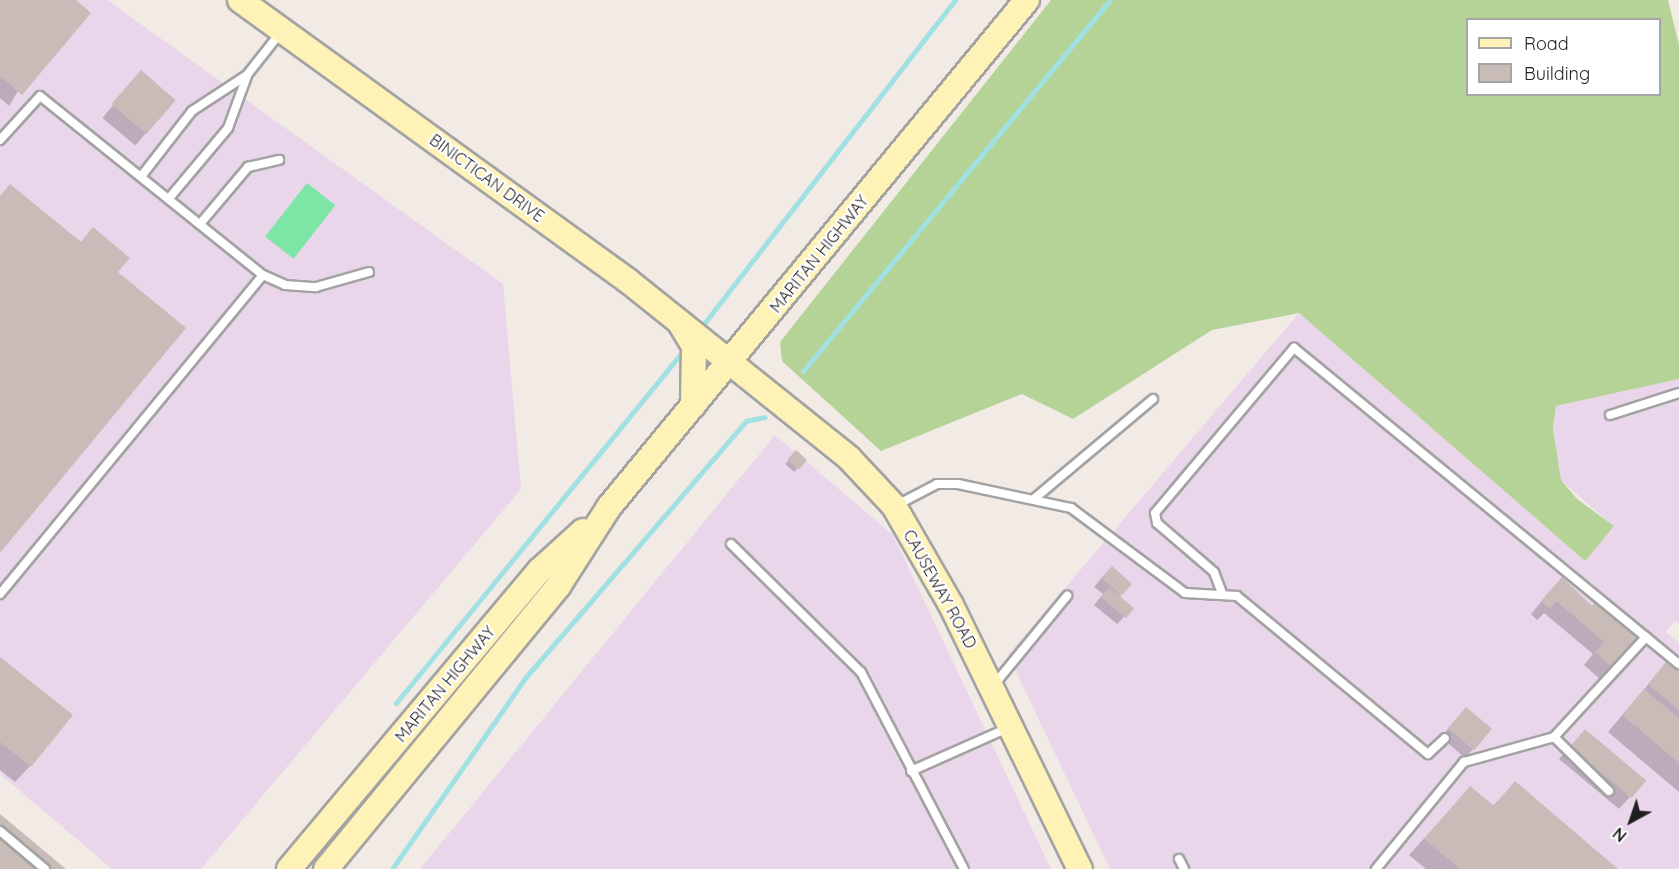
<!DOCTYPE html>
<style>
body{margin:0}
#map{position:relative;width:1679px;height:869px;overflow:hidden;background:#f1eae5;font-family:Quicksand,sans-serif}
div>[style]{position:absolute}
.industrial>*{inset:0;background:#ead6ea}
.forest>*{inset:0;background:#b6d397}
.pitch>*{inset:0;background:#7de6a6;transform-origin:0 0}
.shadow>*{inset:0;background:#0003;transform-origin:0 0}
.stream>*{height:5px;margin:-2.5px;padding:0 2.5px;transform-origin:2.5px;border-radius:2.5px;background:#a2e1e2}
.building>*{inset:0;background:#c9bbb8;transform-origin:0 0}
.roads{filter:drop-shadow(2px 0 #a3a3a3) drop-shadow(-2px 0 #a3a3a3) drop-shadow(0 2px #a3a3a3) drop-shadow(0 -2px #a3a3a3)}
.lane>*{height:8px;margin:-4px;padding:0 4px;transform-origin:4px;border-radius:4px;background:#fff}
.secondary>*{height:24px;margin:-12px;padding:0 12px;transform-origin:12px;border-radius:12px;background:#fef2b6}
span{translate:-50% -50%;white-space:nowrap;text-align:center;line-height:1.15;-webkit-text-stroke:4.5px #fff;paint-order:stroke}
.street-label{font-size:16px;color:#1f1f1f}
.legend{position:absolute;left:1466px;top:18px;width:195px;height:78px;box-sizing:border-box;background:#fff;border:2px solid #a5a5a5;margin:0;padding:8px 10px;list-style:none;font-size:18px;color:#1f1f1f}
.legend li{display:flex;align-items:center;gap:12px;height:30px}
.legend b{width:30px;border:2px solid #a5a5a5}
.north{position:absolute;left:1601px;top:791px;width:60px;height:60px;-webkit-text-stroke:4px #fff;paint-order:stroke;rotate:220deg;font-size:16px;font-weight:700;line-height:24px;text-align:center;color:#1f1f1f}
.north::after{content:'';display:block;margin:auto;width:21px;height:27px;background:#1f1f1f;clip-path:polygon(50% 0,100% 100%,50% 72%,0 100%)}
</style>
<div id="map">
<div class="industrial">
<div style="clip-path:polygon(0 0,107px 0,503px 284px,521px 489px,201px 869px,112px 869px,0 774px)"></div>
<div style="clip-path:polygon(1299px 313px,1585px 561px,1613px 526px,1561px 480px,1553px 428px,1556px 406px,1679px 379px,1679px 624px,1675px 621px,1666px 632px,1679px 643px,1679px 869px,1110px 869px,1008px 655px)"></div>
<div style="clip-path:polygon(775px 435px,893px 535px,1051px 869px,420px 869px)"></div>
</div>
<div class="forest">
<div style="clip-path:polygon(evenodd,1051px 0,1668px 0,1679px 45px,1679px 379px,1556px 406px,1553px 428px,1561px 480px,1577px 499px,1614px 526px,1585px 561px,1299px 313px,1212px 330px,1073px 419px,1022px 394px,881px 451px,782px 361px,780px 342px,1051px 0,1468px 20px,1660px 20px,1660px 94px,1468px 94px,1468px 20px)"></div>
</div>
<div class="pitch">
<div style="left:307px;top:183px;width:36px;height:68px;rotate:38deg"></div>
</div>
<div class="shadow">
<div style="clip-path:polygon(0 0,73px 0,9px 106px,0 98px)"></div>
<div style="left:141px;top:72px;width:43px;height:60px;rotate:40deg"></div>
<div style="left:796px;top:452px;width:12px;height:16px;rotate:42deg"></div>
<div style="clip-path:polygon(1104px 575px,1130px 584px,1118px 597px,1124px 617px,1117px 624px,1094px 605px,1103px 594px,1094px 587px)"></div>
<div style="clip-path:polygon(1550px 591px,1591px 608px,1598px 600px,1612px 667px,1600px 679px,1584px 665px,1593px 654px,1544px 613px,1537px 620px,1531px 614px)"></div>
<div style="clip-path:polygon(0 658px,30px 766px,15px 782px,0 770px)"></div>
<div style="clip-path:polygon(1669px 660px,1679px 669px,1679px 792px,1608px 732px)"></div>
<div style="clip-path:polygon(1458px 717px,1490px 730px,1465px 758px,1441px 737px)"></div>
<div style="clip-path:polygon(1573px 743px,1630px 797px,1619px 809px,1559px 759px)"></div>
<div style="clip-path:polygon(1515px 783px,1616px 869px,1426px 869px,1409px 855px,1470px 788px,1492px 807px)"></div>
</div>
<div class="stream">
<div style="left:699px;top:330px;width:418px;rotate:-52.2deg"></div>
<div style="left:803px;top:371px;width:482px;rotate:-50.4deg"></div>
<div style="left:396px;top:703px;width:457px;rotate:-50.8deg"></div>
<div style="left:392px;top:869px;width:233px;rotate:-55.1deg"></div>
<div style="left:525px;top:678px;width:339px;rotate:-49.3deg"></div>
<div style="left:746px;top:421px;width:19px;rotate:-12deg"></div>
</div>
<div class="building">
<div style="clip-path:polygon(0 0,76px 0,91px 13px,22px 95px,0 76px)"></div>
<div style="left:141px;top:70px;width:46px;height:45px;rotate:41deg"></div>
<div style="clip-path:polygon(10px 184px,81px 242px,93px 227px,130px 258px,118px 272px,186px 328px,0 553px,0 196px)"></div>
<div style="left:796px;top:450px;width:15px;height:13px;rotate:42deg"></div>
<div style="left:1112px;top:566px;width:27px;height:16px;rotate:42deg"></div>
<div style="clip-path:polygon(1562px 577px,1592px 606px,1598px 598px,1641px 636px,1613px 668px,1595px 652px,1604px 642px,1556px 601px,1550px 609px,1541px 601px)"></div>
<div style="left:1109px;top:587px;width:33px;height:13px;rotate:40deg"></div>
<div style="clip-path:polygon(0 657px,73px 715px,31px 767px,0 742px)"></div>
<div style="clip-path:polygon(1669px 658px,1679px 667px,1679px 710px,1648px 684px)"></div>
<div style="clip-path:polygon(1644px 689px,1679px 718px,1679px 763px,1622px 715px)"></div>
<div style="left:1466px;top:707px;width:34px;height:28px;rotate:40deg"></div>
<div style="left:1585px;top:729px;width:80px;height:23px;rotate:40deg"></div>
<div style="clip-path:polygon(1515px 781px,1618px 869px,1460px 869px,1424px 839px,1470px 786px,1494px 806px)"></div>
<div style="clip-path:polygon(0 814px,66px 869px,0 869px)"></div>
</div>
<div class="roads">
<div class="lane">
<div style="left:0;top:140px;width:59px;rotate:-47.7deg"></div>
<div style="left:40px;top:96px;width:286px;rotate:38.8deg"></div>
<div style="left:263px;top:275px;width:24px;rotate:24deg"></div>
<div style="left:285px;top:285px;width:31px;rotate:4deg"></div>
<div style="left:316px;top:287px;width:55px;rotate:-15.8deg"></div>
<div style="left:143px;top:174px;width:80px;rotate:-52.1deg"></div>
<div style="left:192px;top:111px;width:66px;rotate:-33.2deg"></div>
<div style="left:247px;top:75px;width:55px;rotate:-51.7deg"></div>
<div style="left:171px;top:196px;width:89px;rotate:-50deg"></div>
<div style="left:228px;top:128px;width:55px;rotate:-69.9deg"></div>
<div style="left:200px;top:224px;width:75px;rotate:-49.9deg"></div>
<div style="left:248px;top:167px;width:32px;rotate:-13deg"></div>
<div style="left:1610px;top:415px;width:72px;rotate:-17.7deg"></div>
<div style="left:1035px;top:498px;width:154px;rotate:-40deg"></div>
<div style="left:895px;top:506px;width:47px;rotate:-27.6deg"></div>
<div style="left:937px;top:484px;width:21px"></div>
<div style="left:958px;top:484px;width:116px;rotate:12deg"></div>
<div style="left:1071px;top:508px;width:142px;rotate:36.7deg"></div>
<div style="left:1185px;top:593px;width:52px;rotate:3.3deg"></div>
<div style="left:1237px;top:596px;width:248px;rotate:39.6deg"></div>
<div style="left:1428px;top:754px;width:23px;rotate:-43deg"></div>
<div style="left:731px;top:544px;width:182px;rotate:44.6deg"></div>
<div style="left:861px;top:672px;width:222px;rotate:62.4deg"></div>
<div style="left:1222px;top:593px;width:22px;rotate:-111deg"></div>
<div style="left:1214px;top:572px;width:75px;rotate:-139.3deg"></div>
<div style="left:1157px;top:523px;width:10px;rotate:-101deg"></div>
<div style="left:1155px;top:513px;width:216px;rotate:-49.9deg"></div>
<div style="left:1294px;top:348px;width:498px;rotate:39.4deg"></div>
<div style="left:0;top:594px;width:413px;rotate:-50.5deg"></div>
<div style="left:993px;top:686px;width:117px;rotate:-50.6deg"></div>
<div style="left:1554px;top:737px;width:77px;rotate:44.5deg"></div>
<div style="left:911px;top:771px;width:108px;rotate:-24deg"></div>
<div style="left:0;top:831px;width:59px;rotate:40.2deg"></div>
<div style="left:1179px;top:859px;width:11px;rotate:63deg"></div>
<div style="left:1376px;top:869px;width:139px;rotate:-50.6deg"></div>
<div style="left:1464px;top:762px;width:93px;rotate:-15.5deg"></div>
<div style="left:1554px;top:737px;width:136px;rotate:-47.4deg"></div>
</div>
<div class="secondary">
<div style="left:240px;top:0;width:478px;rotate:35.9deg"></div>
<div style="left:627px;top:280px;width:285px;rotate:38.7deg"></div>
<div style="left:849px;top:458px;width:66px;rotate:46.8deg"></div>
<div style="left:894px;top:506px;width:114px;rotate:60.1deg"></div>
<div style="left:951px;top:605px;width:294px;rotate:64deg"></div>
<div style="left:680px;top:323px;width:27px;rotate:59deg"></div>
<div style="left:694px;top:346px;width:60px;rotate:91deg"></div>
<div style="left:289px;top:869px;width:390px;rotate:-50deg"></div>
<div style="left:540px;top:570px;width:58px;rotate:-42.2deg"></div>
<div style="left:326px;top:869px;width:367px;rotate:-50.6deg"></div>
<div style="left:559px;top:585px;width:93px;rotate:-57.3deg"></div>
<div style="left:609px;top:507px;width:657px;rotate:-50.5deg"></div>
</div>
</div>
<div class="street-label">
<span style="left:487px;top:178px;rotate:36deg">BINICTICAN DRIVE</span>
<span style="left:819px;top:254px;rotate:-51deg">MARITAN HIGHWAY</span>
<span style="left:940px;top:589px;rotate:61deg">CAUSEWAY ROAD</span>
<span style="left:445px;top:684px;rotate:-50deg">MARITAN HIGHWAY</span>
</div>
<ul class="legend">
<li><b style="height:8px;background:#fef2b6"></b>Road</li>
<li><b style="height:16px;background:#c9bbb8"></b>Building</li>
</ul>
<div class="north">N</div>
</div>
